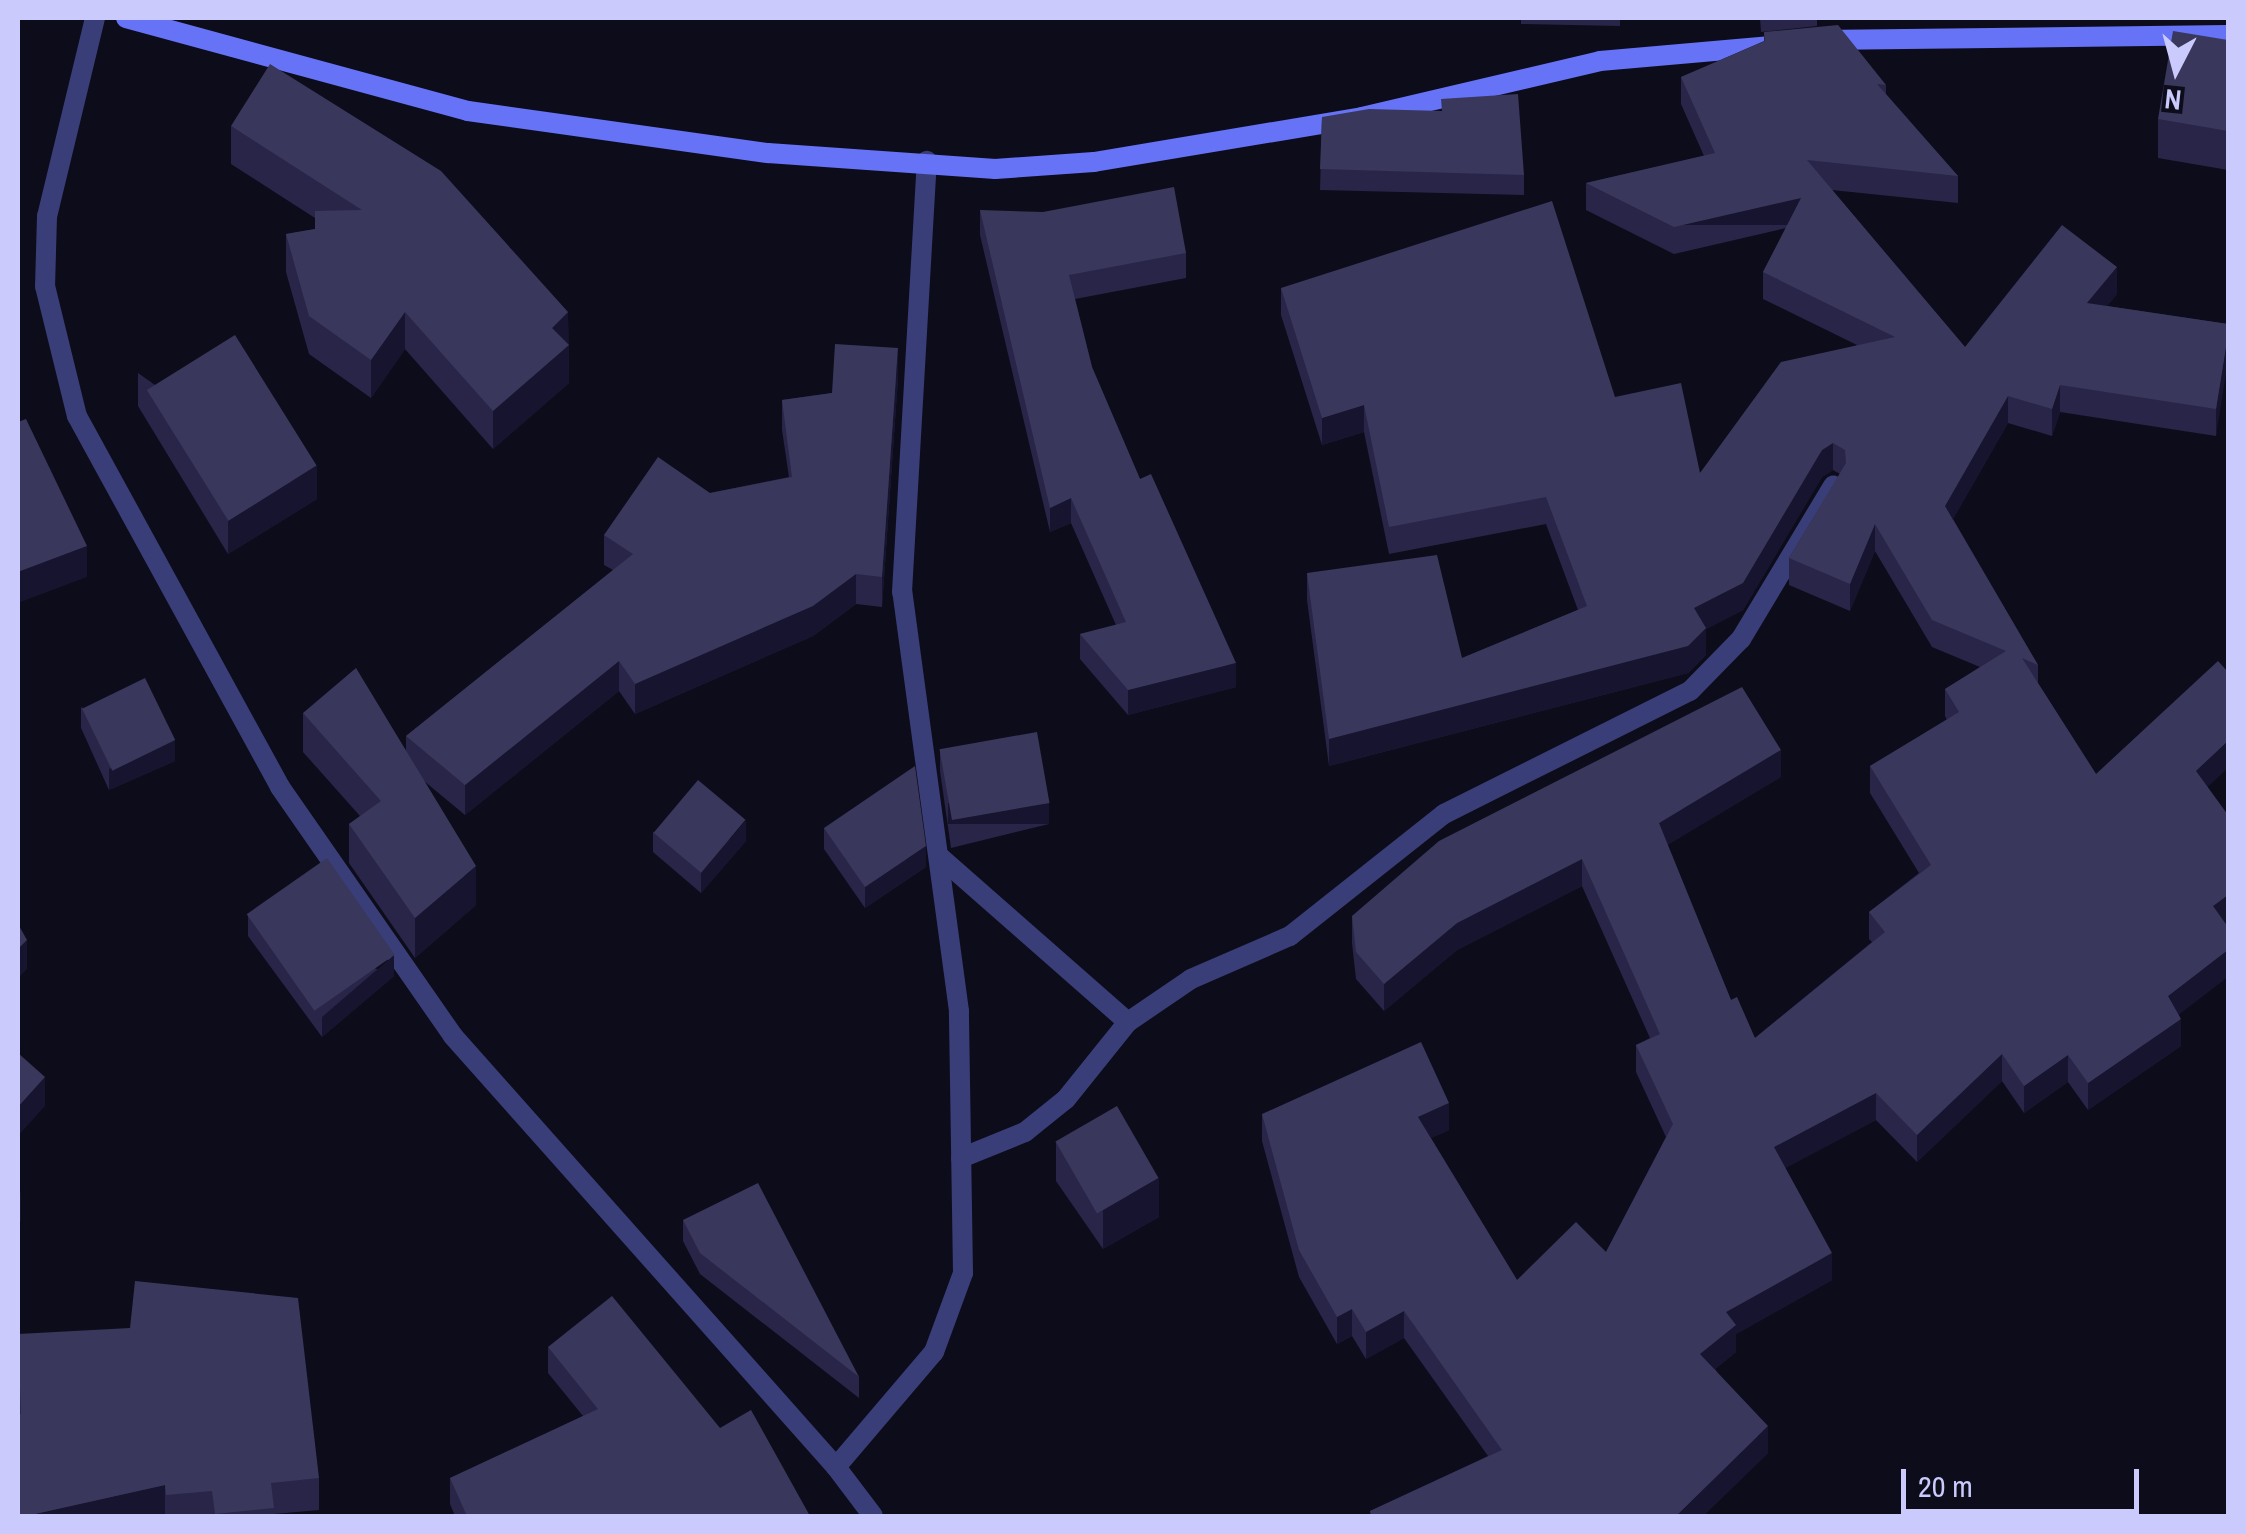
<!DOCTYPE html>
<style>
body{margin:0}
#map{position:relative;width:2246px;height:1534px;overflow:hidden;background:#0d0c1b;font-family:"Archivo Narrow",sans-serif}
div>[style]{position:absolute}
.street>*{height:20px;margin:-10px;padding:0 10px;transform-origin:10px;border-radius:10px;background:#3a3e78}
.secondary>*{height:20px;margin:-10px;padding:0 10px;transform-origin:10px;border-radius:10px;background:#6673f6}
.wall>*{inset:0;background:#282549}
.shaded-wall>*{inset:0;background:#16142e;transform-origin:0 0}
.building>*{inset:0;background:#3a375c;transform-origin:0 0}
span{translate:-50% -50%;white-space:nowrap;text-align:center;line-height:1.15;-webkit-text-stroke:8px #0d0c1b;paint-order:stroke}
.frame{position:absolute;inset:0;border:20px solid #cacafc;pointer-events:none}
.north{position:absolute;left:2126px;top:20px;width:100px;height:100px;-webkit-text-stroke:8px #0d0c1b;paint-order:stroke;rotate:186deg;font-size:28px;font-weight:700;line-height:40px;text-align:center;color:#cacafc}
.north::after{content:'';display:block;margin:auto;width:35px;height:45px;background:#cacafc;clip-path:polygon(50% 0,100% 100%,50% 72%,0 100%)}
.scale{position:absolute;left:1901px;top:1469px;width:238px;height:45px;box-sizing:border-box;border:5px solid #cacafc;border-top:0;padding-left:12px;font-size:30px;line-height:35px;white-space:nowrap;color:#cacafc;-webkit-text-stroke:8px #0d0c1b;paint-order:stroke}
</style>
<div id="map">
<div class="street">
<div style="left:95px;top:18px;width:204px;rotate:103.6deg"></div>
<div style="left:47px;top:216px;width:70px;rotate:91.6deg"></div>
<div style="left:45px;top:286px;width:134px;rotate:76.2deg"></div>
<div style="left:77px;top:416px;width:423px;rotate:61.3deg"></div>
<div style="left:280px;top:787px;width:303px;rotate:55.2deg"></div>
<div style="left:453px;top:1036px;width:577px;rotate:48.37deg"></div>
<div style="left:836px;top:1467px;width:61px;rotate:52.9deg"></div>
<div style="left:940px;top:857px;width:250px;rotate:41.3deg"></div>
<div style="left:961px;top:1158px;width:69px;rotate:-22.1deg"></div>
<div style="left:1025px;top:1132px;width:53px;rotate:-38.8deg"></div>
<div style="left:1066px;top:1099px;width:99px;rotate:-51.2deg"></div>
<div style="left:1128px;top:1022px;width:76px;rotate:-34.3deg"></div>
<div style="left:1191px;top:979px;width:108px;rotate:-23.5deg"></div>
<div style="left:1290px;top:936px;width:196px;rotate:-38.4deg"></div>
<div style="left:1444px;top:814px;width:275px;rotate:-26.6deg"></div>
<div style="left:1690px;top:691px;width:73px;rotate:-45.6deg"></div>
<div style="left:1741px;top:639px;width:179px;rotate:-59deg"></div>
<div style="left:836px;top:1467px;width:151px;rotate:-49.6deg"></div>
<div style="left:934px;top:1352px;width:84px;rotate:-69.8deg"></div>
<div style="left:963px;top:1273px;width:262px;rotate:-90.9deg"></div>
<div style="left:959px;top:1011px;width:423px;rotate:-97.7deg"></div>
<div style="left:902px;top:592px;width:432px;rotate:-86.7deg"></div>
</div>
<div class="secondary">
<div style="left:126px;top:18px;width:354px;rotate:15.2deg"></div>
<div style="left:468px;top:111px;width:303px;rotate:8deg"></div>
<div style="left:768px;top:153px;width:228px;rotate:4deg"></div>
<div style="left:995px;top:169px;width:99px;rotate:-4deg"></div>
<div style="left:1094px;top:162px;width:272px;rotate:-9.5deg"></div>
<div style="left:1362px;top:117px;width:244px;rotate:-13.2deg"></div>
<div style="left:1600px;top:61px;width:172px;rotate:-5deg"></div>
<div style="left:1820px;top:40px;width:408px;rotate:-0.7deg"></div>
</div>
<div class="wall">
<div style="clip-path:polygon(1521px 18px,1620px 18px,1620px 26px,1521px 24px)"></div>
<div style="clip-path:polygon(1760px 18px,1817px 18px,1817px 26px,1761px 32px)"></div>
<div style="clip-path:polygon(1764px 32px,1886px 85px,1886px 94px,1958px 176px,1958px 203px,1832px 190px,1965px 347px,2117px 294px,2107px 306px,2228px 324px,2216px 436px,2060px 412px,2052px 436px,2008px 423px,1953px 519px,2038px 665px,2038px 683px,2096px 774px,2208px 787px,2228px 922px,2179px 1014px,2181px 1046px,2088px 1110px,2068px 1082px,2024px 1113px,2002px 1081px,1917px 1162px,1876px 1120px,1785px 1168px,1832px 1280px,1736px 1334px,1736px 1352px,1715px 1369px,1768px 1453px,1703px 1516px,1370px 1516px,1370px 1511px,1488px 1456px,1404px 1338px,1366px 1359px,1352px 1336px,1337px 1344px,1299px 1277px,1262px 1141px,1262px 1114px,1449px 1130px,1431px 1138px,1517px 1280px,1606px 1252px,1666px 1137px,1636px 1072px,1636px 1045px,1650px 1038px,1582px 886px,1457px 950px,1384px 1011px,1356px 979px,1352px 943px,1352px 916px,1781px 777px,1667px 845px,1731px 1000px,1755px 1038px,1872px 942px,1869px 939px,1869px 912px,1919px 873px,1870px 793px,1870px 766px,1947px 720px,1945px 716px,1945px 689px,1980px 667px,1932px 647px,1875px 551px,1850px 611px,1789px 585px,1789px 558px,1840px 474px,1833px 470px,1822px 477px,1743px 610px,1706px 629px,1706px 655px,1688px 673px,1329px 766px,1307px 600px,1307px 573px,1462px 658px,1578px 610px,1546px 524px,1389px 554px,1364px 432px,1322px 445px,1281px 315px,1281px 288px,1615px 397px,1700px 473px,1857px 345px,1763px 299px,1763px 272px,1786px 228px,1674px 254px,1586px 210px,1586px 183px,1704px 156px,1681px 104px,1681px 77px,1764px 41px)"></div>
<div style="clip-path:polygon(2228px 40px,2228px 170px,2158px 158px,2158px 119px)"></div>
<div style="clip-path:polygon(1322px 117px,1524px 175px,1524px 195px,1320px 190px)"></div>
<div style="clip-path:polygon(231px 126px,568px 312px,569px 383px,493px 449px,405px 349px,371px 398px,309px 354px,286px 272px,286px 234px,315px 229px,315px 218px,231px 164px)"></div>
<div style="clip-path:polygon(980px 210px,1186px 253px,1186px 278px,1075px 299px,1092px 367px,1140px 479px,1236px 687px,1128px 715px,1080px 659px,1080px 634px,1116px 625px,1071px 523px,1050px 532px,980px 235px)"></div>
<div style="clip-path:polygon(138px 373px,317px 499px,228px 554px,138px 406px)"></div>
<div style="clip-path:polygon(898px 378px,882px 607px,856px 604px,813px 636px,635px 714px,619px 691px,465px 815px,424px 781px,476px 905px,415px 958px,349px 863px,349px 824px,360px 816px,303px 752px,303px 713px,406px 752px,406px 736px,613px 570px,604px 565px,604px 535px,710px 493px,789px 477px,782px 430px,782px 400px,832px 393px)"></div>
<div style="clip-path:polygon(81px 707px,175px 761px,109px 790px,81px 728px)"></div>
<div style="clip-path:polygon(940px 750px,1049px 824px,951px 848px,940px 771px)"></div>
<div style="clip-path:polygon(824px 828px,926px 867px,865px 908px,824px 849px)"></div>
<div style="clip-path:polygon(653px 832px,746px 841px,701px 893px,653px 852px)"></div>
<div style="clip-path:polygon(248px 916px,394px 976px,322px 1037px,248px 936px)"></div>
<div style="clip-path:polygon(1056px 1142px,1159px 1217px,1103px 1249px,1056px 1181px)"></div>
<div style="clip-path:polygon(683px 1220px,859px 1377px,859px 1398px,700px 1274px,683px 1241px)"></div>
<div style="clip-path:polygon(18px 1334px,319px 1478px,319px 1510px,274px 1514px,274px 1516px,18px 1516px,18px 1415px,20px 1414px)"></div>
<div style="clip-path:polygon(548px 1347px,720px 1428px,810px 1516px,455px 1516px,450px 1504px,450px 1478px,583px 1416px,548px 1373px)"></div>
</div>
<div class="shaded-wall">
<div style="left:1801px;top:198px;width:27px;height:130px;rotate:90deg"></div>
<div style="clip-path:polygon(2117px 267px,2117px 294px,2087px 330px,2087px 303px)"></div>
<div style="clip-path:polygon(405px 312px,405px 349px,371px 398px,371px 360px)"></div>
<div style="clip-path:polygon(568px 312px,569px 383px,493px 449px,493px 411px,552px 328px)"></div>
<div style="clip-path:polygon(2228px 335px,2228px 362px,2216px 436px,2216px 409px)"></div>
<div style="clip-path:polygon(898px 348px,898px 378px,882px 607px,882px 577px)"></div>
<div style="clip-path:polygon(2060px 385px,2060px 412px,2052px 436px,2052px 409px)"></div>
<div style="clip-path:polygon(2008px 396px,2008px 423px,1945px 533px,1945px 506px)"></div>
<div style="clip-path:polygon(1364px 405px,1364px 432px,1322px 445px,1322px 418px)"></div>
<div style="clip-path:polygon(1833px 443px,1833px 470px,1822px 477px,1743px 610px,1706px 629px,1706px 655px,1688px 673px,1329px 766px,1329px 739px,1694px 608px,1822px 450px)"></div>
<div style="clip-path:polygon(317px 465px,317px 499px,228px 554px,228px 521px)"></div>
<div style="clip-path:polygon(1071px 498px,1071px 523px,1050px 532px,1050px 508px)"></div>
<div style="clip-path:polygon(1875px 524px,1875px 551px,1850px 611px,1850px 584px)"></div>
<div style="clip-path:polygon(87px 546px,87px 577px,18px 603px,18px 572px)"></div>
<div style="clip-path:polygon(856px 574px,856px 604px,813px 636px,635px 714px,635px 684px)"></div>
<div style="clip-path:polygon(619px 661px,619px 691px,465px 815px,465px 785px)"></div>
<div style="clip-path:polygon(1236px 663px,1236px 687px,1128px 715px,1128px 690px)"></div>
<div style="clip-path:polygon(175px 740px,175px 761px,109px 790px,109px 769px)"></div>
<div style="clip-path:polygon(2228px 741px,2228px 768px,2196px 798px,2196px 771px)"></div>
<div style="clip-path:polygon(1781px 750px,1781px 777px,1659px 850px,1659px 823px)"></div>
<div style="left:1049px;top:803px;width:21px;height:101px;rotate:90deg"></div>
<div style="clip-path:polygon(746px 820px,746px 841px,701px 893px,701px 872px)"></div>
<div style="clip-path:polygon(926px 846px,926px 867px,865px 908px,865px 887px)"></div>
<div style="clip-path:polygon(1582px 859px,1582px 886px,1457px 950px,1384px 1011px,1384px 984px,1457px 923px)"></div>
<div style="clip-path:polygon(476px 866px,476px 905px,415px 958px,415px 918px)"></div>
<div style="clip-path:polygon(2228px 895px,2228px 922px,2213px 933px,2213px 906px)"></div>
<div style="clip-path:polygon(27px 940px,27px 969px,18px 978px,18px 949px)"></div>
<div style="clip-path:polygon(2228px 950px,2228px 977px,2168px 1023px,2168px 996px)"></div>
<div style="clip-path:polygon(394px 955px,394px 976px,322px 1037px,322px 1017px)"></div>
<div style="clip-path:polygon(2181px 1019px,2181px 1046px,2088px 1110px,2088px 1083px)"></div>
<div style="clip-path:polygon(2002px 1054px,2002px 1081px,1917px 1162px,1917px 1135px)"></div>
<div style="clip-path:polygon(2068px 1055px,2068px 1082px,2024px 1113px,2024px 1086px)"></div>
<div style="clip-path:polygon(45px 1077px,45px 1106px,18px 1136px,18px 1107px)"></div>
<div style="clip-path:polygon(1876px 1093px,1876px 1120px,1774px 1174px,1774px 1147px)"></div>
<div style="clip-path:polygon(1449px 1103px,1449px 1130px,1418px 1144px,1418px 1117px)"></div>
<div style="clip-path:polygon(1159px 1178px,1159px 1217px,1103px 1249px,1103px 1210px)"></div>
<div style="clip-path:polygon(21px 1191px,21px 1220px,18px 1230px,18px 1201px)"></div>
<div style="clip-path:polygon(1832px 1253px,1832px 1280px,1736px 1334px,1736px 1352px,1700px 1381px,1700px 1354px,1726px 1312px)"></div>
<div style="clip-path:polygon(1352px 1309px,1352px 1336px,1337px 1344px,1337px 1317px)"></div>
<div style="clip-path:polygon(1404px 1311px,1404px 1338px,1366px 1359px,1366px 1332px)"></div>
<div style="clip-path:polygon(1768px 1426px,1768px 1453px,1703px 1516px,1676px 1516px)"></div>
<div style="clip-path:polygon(165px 1485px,165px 1516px,26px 1516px)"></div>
</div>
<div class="building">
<div style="clip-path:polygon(1838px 25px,1886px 85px,1877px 84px,1958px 176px,1807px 160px,1965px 347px,2062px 225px,2117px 267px,2087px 303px,2228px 324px,2228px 335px,2216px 409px,2060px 385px,2052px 409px,2008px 396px,1945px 506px,2038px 665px,2022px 658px,2096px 774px,2218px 661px,2228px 672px,2228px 741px,2196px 771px,2228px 815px,2228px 895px,2213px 906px,2228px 927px,2228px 950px,2168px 996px,2181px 1019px,2088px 1083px,2068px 1055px,2024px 1086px,2002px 1054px,1917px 1135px,1876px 1093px,1774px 1147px,1832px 1253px,1726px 1312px,1736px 1325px,1700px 1354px,1768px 1426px,1676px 1516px,1372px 1516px,1370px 1511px,1502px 1450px,1404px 1311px,1366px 1332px,1352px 1309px,1337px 1317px,1299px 1250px,1262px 1114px,1421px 1042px,1449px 1103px,1418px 1117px,1517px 1280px,1576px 1222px,1606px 1252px,1673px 1124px,1636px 1045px,1660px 1034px,1582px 859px,1457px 923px,1384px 984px,1356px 952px,1352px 916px,1439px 841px,1742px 687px,1781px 750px,1659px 823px,1731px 1000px,1737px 997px,1755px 1038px,1885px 932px,1869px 912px,1931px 865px,1870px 766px,1959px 712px,1945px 689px,2006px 651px,1932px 620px,1875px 524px,1850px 584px,1789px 558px,1846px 463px,1845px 450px,1833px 443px,1822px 450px,1743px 583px,1694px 608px,1706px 628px,1688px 646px,1329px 739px,1307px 573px,1437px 555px,1462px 658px,1587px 606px,1546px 497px,1389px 527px,1364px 405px,1322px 418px,1281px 288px,1552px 201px,1615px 397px,1681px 383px,1700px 473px,1781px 362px,1895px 337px,1763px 272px,1801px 198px,1674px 227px,1586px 183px,1715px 153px,1681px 77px,1765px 41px,1764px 32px)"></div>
<div style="clip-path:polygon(2173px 31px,2228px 40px,2228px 131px,2158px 119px)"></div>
<div style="clip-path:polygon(270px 64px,441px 171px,568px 312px,552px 328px,569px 345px,493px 411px,405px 312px,371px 360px,309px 316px,286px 234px,315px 229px,315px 211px,362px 210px,231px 126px)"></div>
<div style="clip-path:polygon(1518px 94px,1524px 175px,1320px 169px,1322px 117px,1369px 109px,1442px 111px,1441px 99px)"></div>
<div style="clip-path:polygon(1174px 187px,1186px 253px,1069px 275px,1092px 367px,1140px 479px,1151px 474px,1236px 663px,1128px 690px,1080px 634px,1126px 622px,1071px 498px,1050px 508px,980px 210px,1043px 212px)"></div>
<div style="left:235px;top:335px;width:154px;height:104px;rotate:58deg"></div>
<div style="clip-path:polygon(835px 344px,898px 348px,882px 577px,856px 574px,813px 606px,635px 684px,619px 661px,465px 785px,406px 736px,633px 554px,604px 535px,658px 457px,710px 493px,792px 477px,782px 400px,832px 393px)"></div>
<div style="clip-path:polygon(26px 419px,87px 546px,18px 572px,18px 422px)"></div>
<div style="clip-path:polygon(356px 668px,476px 866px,415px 918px,349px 824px,381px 801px,303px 713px)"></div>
<div style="left:145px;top:678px;width:69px;height:70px;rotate:64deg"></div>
<div style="left:1037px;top:732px;width:72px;height:99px;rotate:80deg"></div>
<div style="clip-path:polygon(915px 766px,926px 846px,865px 887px,824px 828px)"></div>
<div style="left:698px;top:780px;width:62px;height:69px;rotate:40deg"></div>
<div style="left:327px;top:858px;width:118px;height:98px;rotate:55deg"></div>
<div style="clip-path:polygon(18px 924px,27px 940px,18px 949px)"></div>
<div style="clip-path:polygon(18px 1053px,45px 1077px,18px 1107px)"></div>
<div style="left:1117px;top:1106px;width:83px;height:71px;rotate:60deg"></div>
<div style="clip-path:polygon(758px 1183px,859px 1377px,700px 1253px,683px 1220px)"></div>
<div style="clip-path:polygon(135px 1281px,298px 1298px,319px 1478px,271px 1483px,274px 1508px,215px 1514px,212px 1491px,166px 1495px,165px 1485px,26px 1516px,19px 1516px,18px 1415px,21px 1414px,18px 1334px,130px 1328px)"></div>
<div style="clip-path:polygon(612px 1296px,720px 1428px,751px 1410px,810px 1516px,467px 1516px,450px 1478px,598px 1409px,548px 1347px)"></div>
</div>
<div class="frame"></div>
<div class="north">N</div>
<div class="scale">20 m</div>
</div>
